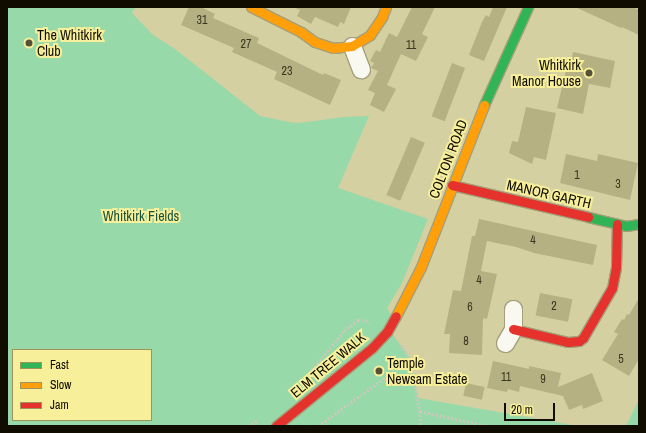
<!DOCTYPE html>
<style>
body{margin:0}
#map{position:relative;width:646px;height:433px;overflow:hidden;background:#d5d0a2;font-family:"Archivo Narrow",sans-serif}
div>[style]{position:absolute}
.green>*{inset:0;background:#97d9a8}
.building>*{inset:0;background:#b6b182;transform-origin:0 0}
.path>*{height:2.5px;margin-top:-1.25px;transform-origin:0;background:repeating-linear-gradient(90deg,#cbc9bc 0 2px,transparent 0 4px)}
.roads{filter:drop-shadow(1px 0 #a4a07a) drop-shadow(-1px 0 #a4a07a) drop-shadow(0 1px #a4a07a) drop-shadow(0 -1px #a4a07a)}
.street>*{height:17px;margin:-8.5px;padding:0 8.5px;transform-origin:8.5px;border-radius:8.5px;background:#f9f8f1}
.fast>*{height:9px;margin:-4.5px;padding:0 4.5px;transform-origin:4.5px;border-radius:4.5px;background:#30b455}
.slow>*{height:9px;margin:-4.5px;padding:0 4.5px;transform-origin:4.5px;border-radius:4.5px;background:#ff9f0a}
.jam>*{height:9px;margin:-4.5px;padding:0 4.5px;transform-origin:4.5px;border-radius:4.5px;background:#e5322d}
.dots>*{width:11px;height:11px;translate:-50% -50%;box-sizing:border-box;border:2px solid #f7ef9a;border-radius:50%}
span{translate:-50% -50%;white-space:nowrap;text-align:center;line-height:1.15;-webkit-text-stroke:4px #f7ef9a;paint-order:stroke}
.number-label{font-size:12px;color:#3a3620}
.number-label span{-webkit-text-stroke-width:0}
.poi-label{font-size:14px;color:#100d00}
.left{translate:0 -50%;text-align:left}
.right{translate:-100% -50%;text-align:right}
.street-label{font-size:14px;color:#100d00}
.park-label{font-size:14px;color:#17523b}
.frame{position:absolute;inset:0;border:8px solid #100d00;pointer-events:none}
.legend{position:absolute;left:12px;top:349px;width:140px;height:72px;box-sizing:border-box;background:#f7ef9a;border:1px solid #9b955c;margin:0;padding:5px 7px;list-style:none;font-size:12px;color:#100d00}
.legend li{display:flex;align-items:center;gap:8px;height:20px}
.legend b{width:20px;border:1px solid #9b955c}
.scale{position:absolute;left:504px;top:403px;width:51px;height:18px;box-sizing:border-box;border:2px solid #100d00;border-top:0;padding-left:5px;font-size:12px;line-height:14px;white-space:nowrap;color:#100d00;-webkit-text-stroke:3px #f7ef9a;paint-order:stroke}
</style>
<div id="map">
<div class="green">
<div style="clip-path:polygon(evenodd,7px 7px,136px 7px,132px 13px,153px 35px,175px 49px,260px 116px,289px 122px,299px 123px,344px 117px,369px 116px,338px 188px,428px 219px,402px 283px,387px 308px,394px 321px,393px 335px,411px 359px,418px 398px,578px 426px,7px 426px,7px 7px,13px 350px,151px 350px,151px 420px,13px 420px,13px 350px)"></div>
<div style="clip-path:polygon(639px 399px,639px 426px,626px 426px)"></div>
</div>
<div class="building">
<div style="clip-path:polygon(189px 7px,201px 7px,215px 14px,213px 18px,259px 38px,257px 43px,323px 75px,324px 73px,341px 80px,330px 105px,274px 79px,277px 72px,232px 52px,234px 48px,181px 25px)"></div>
<div style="clip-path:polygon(293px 7px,351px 7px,344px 24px,340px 22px,338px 27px,315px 17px,311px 24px,297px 16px,300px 10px)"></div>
<div style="clip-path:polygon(412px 7px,435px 7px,422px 34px,428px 37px,416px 61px,401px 54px,387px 85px,396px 89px,384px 112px,370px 105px,375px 93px,368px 90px,378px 71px,371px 68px,374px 63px,370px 61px,376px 50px,380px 52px,389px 33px,397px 37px)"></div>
<div style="clip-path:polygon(493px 7px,507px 7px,484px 61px,469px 55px,482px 22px,486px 15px,489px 17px)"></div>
<div style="clip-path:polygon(575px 7px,633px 7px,639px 10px,639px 35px,622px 27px,621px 28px)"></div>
<div style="clip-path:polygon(573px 52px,615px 61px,610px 88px,589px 84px,583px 114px,557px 108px,568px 62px,571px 62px)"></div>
<div style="left:452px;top:63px;width:14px;height:57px;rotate:21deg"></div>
<div style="clip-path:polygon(526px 107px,556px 113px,546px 160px,534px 157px,532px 164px,509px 153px,512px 141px,518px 142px)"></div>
<div style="left:411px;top:137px;width:15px;height:63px;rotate:23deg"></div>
<div style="clip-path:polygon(566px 154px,597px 161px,598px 154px,638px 163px,630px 200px,560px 183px)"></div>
<div style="clip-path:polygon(479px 219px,597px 245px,593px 265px,534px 253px,516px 247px,487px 241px,481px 271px,497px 274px,487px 319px,483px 318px,482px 355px,449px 353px,450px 334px,444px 334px,453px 290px,461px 291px,472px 236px,475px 236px)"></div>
<div style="left:540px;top:293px;width:33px;height:23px;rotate:11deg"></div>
<div style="clip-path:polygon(639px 298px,639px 359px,629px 376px,602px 360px,618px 334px,614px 332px,622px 319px,624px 320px,627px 314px,629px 315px)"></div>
<div style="clip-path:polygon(493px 361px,529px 369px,529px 366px,561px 373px,558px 387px,592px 373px,603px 401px,583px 409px,582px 405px,569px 410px,563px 396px,520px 386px,519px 392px,508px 389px,507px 392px,487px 388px)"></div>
<div style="left:466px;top:383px;width:19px;height:13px;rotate:12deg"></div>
</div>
<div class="path">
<div style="left:401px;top:345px;width:17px;rotate:54deg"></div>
<div style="left:411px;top:359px;width:53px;rotate:80.2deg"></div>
<div style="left:420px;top:411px;width:15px;rotate:86deg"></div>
<div style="left:309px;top:373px;width:55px;rotate:-50.2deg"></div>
<div style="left:344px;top:331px;width:18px;rotate:-38deg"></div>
<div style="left:358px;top:320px;width:8px"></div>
<div style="left:366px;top:320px;width:5px;rotate:37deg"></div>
<div style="left:420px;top:411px;width:68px;rotate:12.8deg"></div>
<div style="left:248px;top:426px;width:12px;rotate:-31deg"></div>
<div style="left:318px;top:426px;width:115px;rotate:-35.8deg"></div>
</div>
<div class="roads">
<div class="street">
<div style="left:352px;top:46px;width:25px;rotate:69deg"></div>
<div style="left:505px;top:343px;width:16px;rotate:-60deg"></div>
<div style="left:513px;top:329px;width:20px;rotate:-90deg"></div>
</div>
<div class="fast">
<div style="left:484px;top:105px;width:107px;rotate:-65.8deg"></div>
<div style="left:588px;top:217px;width:39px;rotate:13deg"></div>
<div style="left:626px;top:226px;width:13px;rotate:-9deg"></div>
</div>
<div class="slow">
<div style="left:251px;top:7px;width:56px;rotate:26.6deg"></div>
<div style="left:301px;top:32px;width:17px;rotate:36deg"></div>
<div style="left:315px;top:42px;width:19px;rotate:18deg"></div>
<div style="left:333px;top:48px;width:19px;rotate:-6deg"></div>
<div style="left:352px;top:46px;width:21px;rotate:-31deg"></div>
<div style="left:370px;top:35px;width:22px;rotate:-56deg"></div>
<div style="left:382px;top:17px;width:11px;rotate:-68deg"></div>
<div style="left:396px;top:316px;width:55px;rotate:-63deg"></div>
<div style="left:421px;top:267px;width:174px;rotate:-68.7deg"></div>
</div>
<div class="jam">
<div style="left:452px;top:185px;width:140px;rotate:13.2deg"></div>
<div style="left:513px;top:329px;width:57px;rotate:13.3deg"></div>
<div style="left:568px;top:342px;width:11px;rotate:-5deg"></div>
<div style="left:579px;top:341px;width:5px;rotate:-37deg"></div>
<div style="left:583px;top:338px;width:58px;rotate:-59.9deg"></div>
<div style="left:612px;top:288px;width:21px;rotate:-79deg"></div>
<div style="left:616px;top:267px;width:43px;rotate:-88.7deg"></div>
<div style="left:276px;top:426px;width:124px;rotate:-39.1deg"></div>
<div style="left:372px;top:348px;width:22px;rotate:-47deg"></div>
<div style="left:387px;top:332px;width:18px;rotate:-61deg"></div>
</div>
</div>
<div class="dots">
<div style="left:29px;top:43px;background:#555139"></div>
<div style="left:589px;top:73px;background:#555139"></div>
<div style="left:379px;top:371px;background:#555139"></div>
</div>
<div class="number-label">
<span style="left:202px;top:21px">31</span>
<span style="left:246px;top:45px">27</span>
<span style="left:411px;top:46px">11</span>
<span style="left:287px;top:72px">23</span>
<span style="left:577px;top:176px">1</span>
<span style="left:618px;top:185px">3</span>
<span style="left:533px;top:241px">4</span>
<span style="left:479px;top:281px">4</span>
<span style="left:554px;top:307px">2</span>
<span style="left:470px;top:308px">6</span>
<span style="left:466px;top:342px">8</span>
<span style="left:621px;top:360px">5</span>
<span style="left:506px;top:378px">11</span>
<span style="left:543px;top:380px">9</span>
</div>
<div class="poi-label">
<span class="left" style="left:37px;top:43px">The Whitkirk<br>Club</span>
<span class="right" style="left:581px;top:73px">Whitkirk<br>Manor House</span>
<span class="left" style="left:387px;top:371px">Temple<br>Newsam Estate</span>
</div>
<div class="street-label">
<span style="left:448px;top:159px;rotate:-69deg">COLTON ROAD</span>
<span style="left:549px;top:194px;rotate:13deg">MANOR GARTH</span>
<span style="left:328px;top:365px;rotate:-40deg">ELM TREE WALK</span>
</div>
<div class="park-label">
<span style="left:141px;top:216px">Whitkirk Fields</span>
</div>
<div class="frame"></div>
<ul class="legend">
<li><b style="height:5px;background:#30b455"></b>Fast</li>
<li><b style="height:5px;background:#ff9f0a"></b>Slow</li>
<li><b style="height:5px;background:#e5322d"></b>Jam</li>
</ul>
<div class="scale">20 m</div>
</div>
